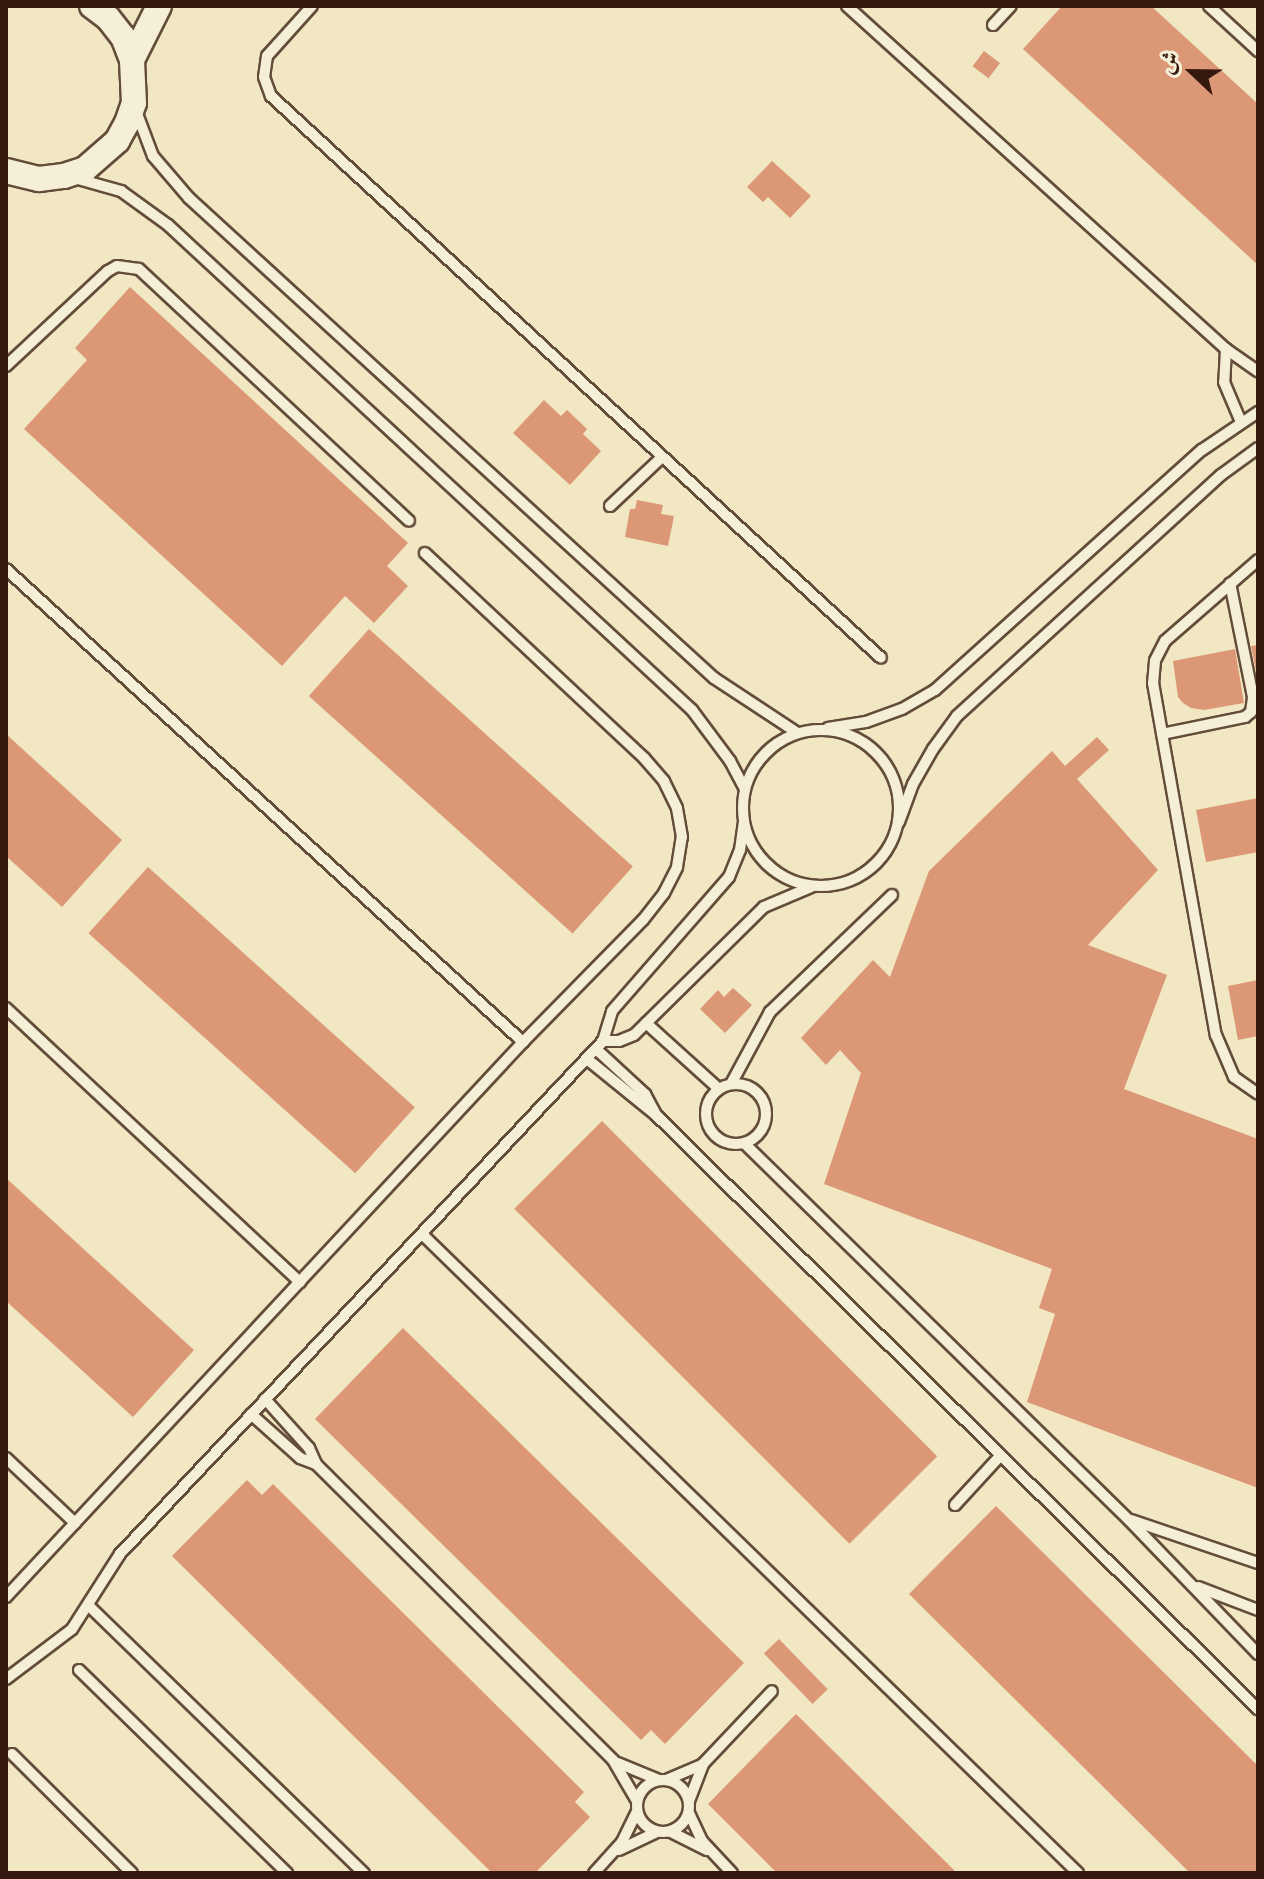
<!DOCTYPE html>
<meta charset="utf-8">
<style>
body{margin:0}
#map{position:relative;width:1264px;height:1879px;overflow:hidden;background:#f1e7c2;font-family:"Old Standard TT",Amiri,serif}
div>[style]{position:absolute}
.building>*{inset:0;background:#db9776;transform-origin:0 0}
.roads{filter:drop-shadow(2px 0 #644c3b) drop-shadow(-2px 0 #644c3b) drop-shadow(0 2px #644c3b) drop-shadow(0 -2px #644c3b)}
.service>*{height:10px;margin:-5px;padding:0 5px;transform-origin:5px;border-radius:5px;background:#f6efd7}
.service>.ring{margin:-5px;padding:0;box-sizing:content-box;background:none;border:10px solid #f6efd7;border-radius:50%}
.tertiary>*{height:24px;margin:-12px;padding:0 12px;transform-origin:12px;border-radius:12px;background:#f6efd7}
span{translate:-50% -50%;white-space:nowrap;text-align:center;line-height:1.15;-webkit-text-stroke:6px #f6efd7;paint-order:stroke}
.frame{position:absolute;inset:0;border:8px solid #35190e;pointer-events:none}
.north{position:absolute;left:1152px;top:32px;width:80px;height:80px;-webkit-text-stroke:6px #f6efd7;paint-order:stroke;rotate:292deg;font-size:22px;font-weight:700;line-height:32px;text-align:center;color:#35190e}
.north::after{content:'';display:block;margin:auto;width:28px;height:36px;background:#35190e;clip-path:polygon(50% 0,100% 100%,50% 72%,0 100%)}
</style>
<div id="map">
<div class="building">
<div style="clip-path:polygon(1062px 6px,1151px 6px,1258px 104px,1258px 265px,1023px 49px)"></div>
<div style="left:984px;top:51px;width:20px;height:19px;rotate:37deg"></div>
<div style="clip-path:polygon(772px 161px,811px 196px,790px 218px,768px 197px,763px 202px,747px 187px)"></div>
<div style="clip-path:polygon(130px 287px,408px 543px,387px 566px,408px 586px,374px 623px,345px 596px,282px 666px,24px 429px,87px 360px,75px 348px)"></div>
<div style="clip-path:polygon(544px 400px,561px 416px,567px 410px,587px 429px,583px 434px,601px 451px,570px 485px,513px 433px)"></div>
<div style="clip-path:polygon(637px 500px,663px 505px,661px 514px,674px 516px,668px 546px,625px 537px,630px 509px,635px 509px)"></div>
<div style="left:369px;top:629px;width:355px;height:90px;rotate:42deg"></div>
<div style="clip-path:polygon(1258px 645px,1258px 681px,1251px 646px)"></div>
<div style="clip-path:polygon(1235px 649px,1244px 703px,1204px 710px,1191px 708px,1183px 703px,1178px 697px,1173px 661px)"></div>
<div style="clip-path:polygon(6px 734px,122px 840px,62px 907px,6px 856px)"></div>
<div style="clip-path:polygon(1097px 737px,1109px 750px,1077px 779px,1158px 870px,1088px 945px,1167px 975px,1124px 1089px,1258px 1139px,1258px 1488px,1027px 1402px,1055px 1314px,1039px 1308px,1052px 1269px,824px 1184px,861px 1073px,840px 1050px,826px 1065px,801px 1038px,873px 960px,890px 977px,929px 871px,1052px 751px,1065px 766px)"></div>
<div style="clip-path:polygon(1258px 798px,1258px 852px,1206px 862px,1196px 810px)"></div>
<div style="left:148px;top:867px;width:359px;height:89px;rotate:42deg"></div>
<div style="clip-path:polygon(1258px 980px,1258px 1036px,1238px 1040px,1228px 986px)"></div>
<div style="clip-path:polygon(733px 988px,752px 1005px,725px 1033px,700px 1009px,718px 990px,724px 997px)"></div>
<div style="left:602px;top:1121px;width:474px;height:124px;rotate:45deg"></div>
<div style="clip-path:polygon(6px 1178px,194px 1350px,133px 1417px,6px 1301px)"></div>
<div style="clip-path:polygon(403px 1328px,744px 1663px,665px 1744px,651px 1730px,641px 1740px,315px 1419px)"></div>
<div style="clip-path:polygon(247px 1480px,262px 1495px,273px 1484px,584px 1792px,575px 1802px,590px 1817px,535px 1873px,492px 1873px,172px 1556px)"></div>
<div style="clip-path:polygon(996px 1506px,1258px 1766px,1258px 1873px,1190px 1873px,909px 1594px)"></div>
<div style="left:779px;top:1639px;width:70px;height:21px;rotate:46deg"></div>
<div style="clip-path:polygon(796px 1714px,957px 1873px,777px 1873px,708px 1804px)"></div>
</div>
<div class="roads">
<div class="service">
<div style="left:312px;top:6px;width:67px;rotate:132deg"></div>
<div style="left:267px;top:56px;width:21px;rotate:98deg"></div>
<div style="left:264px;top:77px;width:20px;rotate:70deg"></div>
<div style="left:271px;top:96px;width:829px;rotate:42.65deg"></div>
<div style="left:847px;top:6px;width:511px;rotate:42.15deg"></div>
<div style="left:1226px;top:349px;width:39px;rotate:35deg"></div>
<div style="left:1209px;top:6px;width:67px;rotate:42.6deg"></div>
<div style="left:993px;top:25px;width:26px;rotate:-47deg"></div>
<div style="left:136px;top:111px;width:48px;rotate:69.3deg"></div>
<div style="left:153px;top:156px;width:55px;rotate:49.4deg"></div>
<div style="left:189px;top:198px;width:711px;rotate:42.44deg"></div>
<div style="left:714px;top:678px;width:98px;rotate:33.4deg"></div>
<div style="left:78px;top:179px;width:45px;rotate:15.6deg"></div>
<div style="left:121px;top:191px;width:58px;rotate:35.9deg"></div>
<div style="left:168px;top:225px;width:714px;rotate:42.79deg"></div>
<div style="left:692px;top:710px;width:64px;rotate:53.3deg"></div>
<div style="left:730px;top:761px;width:32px;rotate:62deg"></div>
<div style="left:1226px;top:349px;width:33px;rotate:93deg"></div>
<div style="left:1224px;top:382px;width:43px;rotate:67deg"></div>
<div style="left:6px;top:366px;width:139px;rotate:-43deg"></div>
<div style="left:108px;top:271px;width:10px;rotate:-29deg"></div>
<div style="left:117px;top:266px;width:22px;rotate:8deg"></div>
<div style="left:139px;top:269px;width:369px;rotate:43deg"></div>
<div style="left:610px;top:506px;width:71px;rotate:-43.3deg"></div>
<div style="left:1258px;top:560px;width:123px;rotate:138.9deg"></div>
<div style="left:1165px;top:641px;width:22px;rotate:117deg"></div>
<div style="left:1155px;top:661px;width:22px;rotate:95deg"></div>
<div style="left:1153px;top:683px;width:358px;rotate:79.9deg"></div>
<div style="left:1216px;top:1035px;width:46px;rotate:66.8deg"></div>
<div style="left:1234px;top:1077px;width:29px;rotate:35deg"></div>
<div style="left:6px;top:569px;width:701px;rotate:42.46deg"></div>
<div style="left:828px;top:728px;width:38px;rotate:-9deg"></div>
<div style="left:866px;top:722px;width:38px;rotate:-20deg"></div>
<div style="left:902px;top:709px;width:38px;rotate:-30deg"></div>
<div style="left:935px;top:690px;width:359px;rotate:-42deg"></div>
<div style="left:1202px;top:450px;width:68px;rotate:-34.2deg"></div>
<div class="ring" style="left:743px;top:730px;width:146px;height:146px"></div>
<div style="left:1162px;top:734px;width:85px;rotate:-11.6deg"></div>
<div style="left:1245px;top:717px;width:8px;rotate:-40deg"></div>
<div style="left:1251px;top:712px;width:15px;rotate:-82deg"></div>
<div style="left:1253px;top:697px;width:116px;rotate:-101.4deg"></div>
<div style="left:899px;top:822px;width:40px;rotate:-69.8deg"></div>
<div style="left:913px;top:784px;width:40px;rotate:-60.3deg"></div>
<div style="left:933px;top:749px;width:41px;rotate:-54deg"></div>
<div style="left:957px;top:716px;width:357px;rotate:-42.4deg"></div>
<div style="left:1221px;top:475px;width:46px;rotate:-36.1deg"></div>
<div style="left:6px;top:1008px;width:402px;rotate:43deg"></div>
<div style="left:646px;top:1023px;width:98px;rotate:42.1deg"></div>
<div style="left:603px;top:1041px;width:16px"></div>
<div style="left:619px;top:1041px;width:16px;rotate:-22deg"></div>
<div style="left:634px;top:1035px;width:182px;rotate:-44.6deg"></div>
<div style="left:764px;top:907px;width:51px;rotate:-23.1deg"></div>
<div style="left:596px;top:1049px;width:67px;rotate:42.6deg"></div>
<div style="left:645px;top:1094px;width:24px;rotate:62deg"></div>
<div style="left:587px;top:1059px;width:89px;rotate:39.1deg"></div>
<div style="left:656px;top:1115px;width:846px;rotate:44.62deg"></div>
<div class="ring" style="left:706px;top:1084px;width:50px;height:50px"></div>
<div style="left:731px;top:1084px;width:82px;rotate:-61.6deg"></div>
<div style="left:770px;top:1012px;width:169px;rotate:-43.8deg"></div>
<div style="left:745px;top:1144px;width:537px;rotate:44.4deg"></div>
<div style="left:1129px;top:1520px;width:186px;rotate:46.1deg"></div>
<div style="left:422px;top:1234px;width:916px;rotate:44.25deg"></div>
<div style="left:265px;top:1399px;width:66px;rotate:48.1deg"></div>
<div style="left:309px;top:1448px;width:17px;rotate:66deg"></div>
<div style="left:251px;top:1414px;width:66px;rotate:41.9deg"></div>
<div style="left:300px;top:1458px;width:17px;rotate:21deg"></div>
<div style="left:316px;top:1464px;width:419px;rotate:44.9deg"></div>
<div style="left:613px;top:1760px;width:48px;rotate:59.7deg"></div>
<div style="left:6px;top:1458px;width:95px;rotate:43.3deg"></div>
<div style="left:955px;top:1505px;width:67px;rotate:-47.4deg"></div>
<div style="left:1131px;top:1520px;width:134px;rotate:18.7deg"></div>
<div style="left:1198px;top:1587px;width:64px;rotate:21deg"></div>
<div style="left:6px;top:1597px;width:758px;rotate:-47.03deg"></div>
<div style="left:523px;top:1042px;width:171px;rotate:-45.5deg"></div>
<div style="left:643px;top:920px;width:34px;rotate:-52deg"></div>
<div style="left:664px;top:893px;width:29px;rotate:-63deg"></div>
<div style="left:677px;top:867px;width:30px;rotate:-81deg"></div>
<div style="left:682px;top:837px;width:29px;rotate:-100deg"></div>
<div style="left:677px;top:808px;width:30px;rotate:-116deg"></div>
<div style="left:664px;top:781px;width:30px;rotate:-131deg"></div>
<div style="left:644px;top:758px;width:300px;rotate:-136.9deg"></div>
<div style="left:88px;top:1605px;width:385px;rotate:44.2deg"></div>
<div style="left:79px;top:1670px;width:291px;rotate:44.3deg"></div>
<div style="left:6px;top:1679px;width:83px;rotate:-37.1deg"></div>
<div style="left:72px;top:1629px;width:89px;rotate:-57.4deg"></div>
<div style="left:120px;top:1554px;width:705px;rotate:-46.73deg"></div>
<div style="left:603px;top:1041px;width:31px;rotate:-73deg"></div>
<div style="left:612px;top:1011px;width:178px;rotate:-48.9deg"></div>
<div style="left:729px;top:877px;width:29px;rotate:-68deg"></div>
<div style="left:740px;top:850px;width:28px;rotate:-82deg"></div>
<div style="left:12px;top:1754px;width:169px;rotate:44.8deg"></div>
<div style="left:618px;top:1763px;width:44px;rotate:22.5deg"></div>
<div class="ring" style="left:637px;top:1780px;width:42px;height:42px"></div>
<div style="left:666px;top:1780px;width:39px;rotate:-23deg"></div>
<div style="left:689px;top:1801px;width:40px;rotate:-69deg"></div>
<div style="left:703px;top:1764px;width:100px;rotate:-46.6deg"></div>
<div style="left:689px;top:1813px;width:31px;rotate:65deg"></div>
<div style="left:702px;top:1841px;width:44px;rotate:46.8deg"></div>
<div style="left:671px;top:1832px;width:40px;rotate:26.6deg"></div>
<div style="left:619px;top:1850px;width:42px;rotate:-25.3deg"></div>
<div style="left:594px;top:1873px;width:42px;rotate:-47.9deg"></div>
<div style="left:622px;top:1842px;width:34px;rotate:-64deg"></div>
</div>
<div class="tertiary">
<div style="left:132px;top:60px;width:60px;rotate:-63.4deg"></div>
<div style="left:6px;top:171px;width:34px;rotate:14deg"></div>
<div style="left:39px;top:179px;width:25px;rotate:-7deg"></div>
<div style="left:64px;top:176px;width:22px;rotate:-18deg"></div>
<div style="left:85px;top:169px;width:43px;rotate:-41.2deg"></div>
<div style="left:117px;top:141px;width:21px;rotate:-61deg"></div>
<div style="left:127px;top:123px;width:21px;rotate:-71deg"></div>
<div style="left:134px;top:103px;width:43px;rotate:-92.7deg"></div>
<div style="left:132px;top:60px;width:25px;rotate:-111deg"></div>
<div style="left:123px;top:37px;width:24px;rotate:-128deg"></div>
<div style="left:108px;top:18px;width:20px;rotate:-143deg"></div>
</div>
</div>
<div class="frame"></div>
<div class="north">ش</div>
</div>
